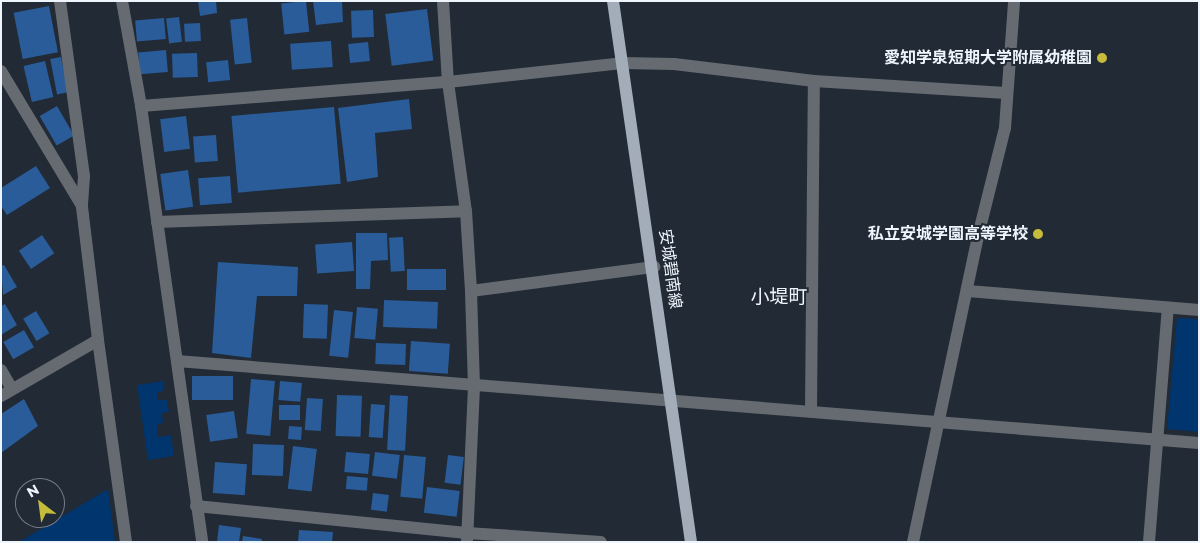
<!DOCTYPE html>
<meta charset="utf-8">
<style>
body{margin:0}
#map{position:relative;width:1200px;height:543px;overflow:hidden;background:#212a35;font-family:Montserrat,"Noto Sans JP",sans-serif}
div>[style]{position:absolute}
.green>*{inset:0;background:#00356e}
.building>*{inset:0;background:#295c99;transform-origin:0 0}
.street>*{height:12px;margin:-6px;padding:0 6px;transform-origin:6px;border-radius:6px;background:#666b71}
.primary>*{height:12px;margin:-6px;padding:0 6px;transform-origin:6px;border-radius:6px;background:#a3adb9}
.dots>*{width:14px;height:14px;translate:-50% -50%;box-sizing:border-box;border:2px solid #212a35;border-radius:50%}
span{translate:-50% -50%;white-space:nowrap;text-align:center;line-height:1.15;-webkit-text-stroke:4px #212a35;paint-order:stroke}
.poi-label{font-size:16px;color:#eff5fd;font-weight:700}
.right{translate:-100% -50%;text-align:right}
.street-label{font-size:16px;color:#eff5fd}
.quarter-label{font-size:19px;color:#eff5fd}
.frame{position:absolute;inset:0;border:2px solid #eff5fd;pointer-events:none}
.north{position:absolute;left:15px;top:478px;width:50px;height:50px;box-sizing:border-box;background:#212a35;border:1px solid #737b85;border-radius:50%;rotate:330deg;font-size:14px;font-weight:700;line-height:20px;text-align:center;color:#eff5fd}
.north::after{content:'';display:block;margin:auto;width:18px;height:22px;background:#c6bc3c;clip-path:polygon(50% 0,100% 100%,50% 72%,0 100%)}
</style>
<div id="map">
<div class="green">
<div style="clip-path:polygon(1177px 318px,1199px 319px,1199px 432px,1167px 429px)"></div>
<div style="clip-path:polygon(163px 381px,164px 391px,157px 392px,158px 400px,167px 400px,169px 412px,162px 413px,163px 423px,157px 424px,158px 437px,171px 435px,174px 456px,148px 460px,137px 385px)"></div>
<div style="clip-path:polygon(108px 489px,115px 542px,19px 542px)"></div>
</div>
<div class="building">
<div style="clip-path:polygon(198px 1px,216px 1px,217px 13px,200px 16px)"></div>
<div style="left:306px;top:1px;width:31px;height:25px;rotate:84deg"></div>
<div style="clip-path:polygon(313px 1px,342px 1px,343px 22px,316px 25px)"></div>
<div style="left:49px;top:6px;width:47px;height:36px;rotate:79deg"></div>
<div style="left:427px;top:9px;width:52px;height:42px;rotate:83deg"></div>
<div style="left:373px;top:10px;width:27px;height:22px;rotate:88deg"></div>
<div style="left:179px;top:17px;width:25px;height:13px;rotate:83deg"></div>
<div style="left:164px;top:18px;width:21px;height:29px;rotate:85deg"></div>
<div style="left:247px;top:18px;width:45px;height:17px;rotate:84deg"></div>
<div style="left:200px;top:23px;width:18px;height:16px;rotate:87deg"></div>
<div style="left:331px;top:41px;width:26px;height:41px;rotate:86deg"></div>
<div style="left:368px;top:42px;width:19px;height:20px;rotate:84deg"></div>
<div style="left:166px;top:50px;width:22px;height:28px;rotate:85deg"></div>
<div style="left:197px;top:53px;width:24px;height:25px;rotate:88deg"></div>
<div style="left:61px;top:57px;width:36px;height:11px;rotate:79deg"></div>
<div style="left:228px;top:60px;width:20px;height:22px;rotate:84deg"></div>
<div style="left:45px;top:61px;width:37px;height:22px;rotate:77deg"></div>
<div style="clip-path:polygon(409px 99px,412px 129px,375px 133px,378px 177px,347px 182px,338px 108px)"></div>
<div style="left:57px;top:106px;width:34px;height:20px;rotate:60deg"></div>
<div style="left:334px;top:107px;width:77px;height:103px;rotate:85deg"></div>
<div style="left:186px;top:116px;width:33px;height:26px;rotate:83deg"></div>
<div style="left:216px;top:135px;width:26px;height:23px;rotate:86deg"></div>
<div style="clip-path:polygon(36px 166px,50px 188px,7px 215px,1px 206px,1px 188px)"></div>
<div style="left:188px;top:170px;width:37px;height:28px;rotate:82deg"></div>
<div style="left:230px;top:176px;width:27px;height:32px;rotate:86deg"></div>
<div style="clip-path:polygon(356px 233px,387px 233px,388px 260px,371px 261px,370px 289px,356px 289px)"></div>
<div style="left:42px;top:235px;width:22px;height:28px;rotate:56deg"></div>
<div style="left:403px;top:237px;width:34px;height:14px;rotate:87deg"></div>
<div style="left:352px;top:242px;width:29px;height:37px;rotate:86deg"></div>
<div style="clip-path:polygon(218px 262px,298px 267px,297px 296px,257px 296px,251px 358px,212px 353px)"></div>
<div style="clip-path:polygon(4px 265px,17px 287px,3px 295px,1px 266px)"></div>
<div style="left:446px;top:269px;width:21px;height:39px;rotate:90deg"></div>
<div style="left:384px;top:300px;width:54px;height:27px;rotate:2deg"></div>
<div style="clip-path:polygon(5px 304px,17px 325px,1px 335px,1px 306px)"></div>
<div style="left:304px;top:304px;width:24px;height:34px;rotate:2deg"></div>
<div style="left:357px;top:307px;width:21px;height:31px;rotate:5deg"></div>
<div style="left:334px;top:310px;width:19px;height:46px;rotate:6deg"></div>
<div style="left:36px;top:311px;width:26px;height:15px;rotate:59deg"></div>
<div style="left:24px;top:330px;width:20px;height:24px;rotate:60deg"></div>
<div style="left:411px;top:341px;width:39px;height:30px;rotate:4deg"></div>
<div style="left:376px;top:343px;width:30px;height:21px;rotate:2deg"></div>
<div style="left:233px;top:376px;width:24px;height:41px;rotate:90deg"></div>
<div style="left:251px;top:379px;width:24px;height:55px;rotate:5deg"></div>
<div style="left:280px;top:381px;width:22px;height:19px;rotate:5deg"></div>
<div style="left:337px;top:395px;width:25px;height:41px;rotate:2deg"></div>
<div style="left:390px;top:395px;width:18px;height:55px;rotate:3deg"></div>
<div style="left:307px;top:398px;width:16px;height:32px;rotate:4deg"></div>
<div style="clip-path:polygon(24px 399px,38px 426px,1px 453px,1px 414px)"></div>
<div style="left:371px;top:404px;width:14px;height:33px;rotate:4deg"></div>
<div style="left:279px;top:405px;width:21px;height:15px"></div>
<div style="left:234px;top:411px;width:27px;height:28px;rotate:82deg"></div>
<div style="left:289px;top:426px;width:13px;height:13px;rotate:4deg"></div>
<div style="left:253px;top:444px;width:31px;height:31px;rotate:2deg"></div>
<div style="left:293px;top:446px;width:24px;height:43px;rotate:7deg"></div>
<div style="left:346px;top:452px;width:24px;height:20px;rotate:5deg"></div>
<div style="left:375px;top:452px;width:25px;height:24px;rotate:7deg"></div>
<div style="left:404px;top:455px;width:22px;height:42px;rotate:5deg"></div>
<div style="left:448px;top:455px;width:16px;height:28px;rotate:7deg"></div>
<div style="left:215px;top:462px;width:32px;height:31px;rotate:4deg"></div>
<div style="left:347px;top:476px;width:21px;height:13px;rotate:5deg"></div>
<div style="left:427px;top:487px;width:33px;height:26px;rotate:7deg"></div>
<div style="left:373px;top:493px;width:16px;height:17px;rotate:7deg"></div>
<div style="clip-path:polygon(219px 525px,241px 528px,239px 542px,217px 542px)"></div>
<div style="clip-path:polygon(299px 530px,333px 532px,332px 542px,298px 542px)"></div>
<div style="clip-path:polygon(243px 536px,262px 539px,262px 542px,242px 542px)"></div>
</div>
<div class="street">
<div style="left:60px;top:1px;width:177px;rotate:82.2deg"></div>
<div style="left:84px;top:176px;width:31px;rotate:94deg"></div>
<div style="left:82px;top:207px;width:134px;rotate:83.1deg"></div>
<div style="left:98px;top:340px;width:204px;rotate:82.1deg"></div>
<div style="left:122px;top:1px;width:107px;rotate:79.7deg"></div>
<div style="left:141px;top:106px;width:440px;rotate:82deg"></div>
<div style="left:443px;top:1px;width:81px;rotate:86.5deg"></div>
<div style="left:448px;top:82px;width:130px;rotate:82.1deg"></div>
<div style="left:466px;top:211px;width:80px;rotate:86.4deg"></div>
<div style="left:471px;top:291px;width:96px;rotate:88.2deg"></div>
<div style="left:474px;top:387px;width:155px;rotate:92.6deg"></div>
<div style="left:1px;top:71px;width:155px;rotate:59deg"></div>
<div style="left:141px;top:106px;width:308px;rotate:-4.5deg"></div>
<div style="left:448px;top:82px;width:175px;rotate:-6.2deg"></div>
<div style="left:622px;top:63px;width:52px;rotate:1.1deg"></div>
<div style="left:674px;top:64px;width:141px;rotate:6.9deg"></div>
<div style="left:814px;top:81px;width:192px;rotate:3.6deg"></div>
<div style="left:157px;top:222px;width:309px;rotate:-2deg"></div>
<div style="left:471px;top:291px;width:185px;rotate:-7.5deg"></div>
<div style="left:968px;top:291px;width:232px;rotate:4.7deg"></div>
<div style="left:177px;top:361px;width:1025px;rotate:4.59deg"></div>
<div style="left:1px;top:370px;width:22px;rotate:60deg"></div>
<div style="left:1px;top:396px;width:112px;rotate:-30deg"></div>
<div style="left:811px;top:411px;width:330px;rotate:-89.5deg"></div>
<div style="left:196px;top:506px;width:272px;rotate:5.7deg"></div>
<div style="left:467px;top:533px;width:134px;rotate:3.8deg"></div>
<div style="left:913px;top:542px;width:317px;rotate:-78deg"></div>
<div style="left:979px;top:232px;width:107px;rotate:-76deg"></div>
<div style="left:1005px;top:128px;width:127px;rotate:-85.9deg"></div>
<div style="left:1149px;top:542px;width:235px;rotate:-85.4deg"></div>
</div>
<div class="primary">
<div style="left:613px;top:1px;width:547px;rotate:81.8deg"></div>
</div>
<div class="dots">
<div style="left:1102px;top:58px;background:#c6bc3c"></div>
<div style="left:1038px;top:234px;background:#c6bc3c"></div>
</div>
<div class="poi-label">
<span class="right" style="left:1092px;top:58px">愛知学泉短期大学附属幼稚園</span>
<span class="right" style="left:1028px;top:234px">私立安城学園高等学校</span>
</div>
<div class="street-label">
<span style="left:670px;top:269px;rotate:82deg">安城碧南線</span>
</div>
<div class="quarter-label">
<span style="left:779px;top:297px">小堤町</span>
</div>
<div class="frame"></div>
<div class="north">N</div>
</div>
